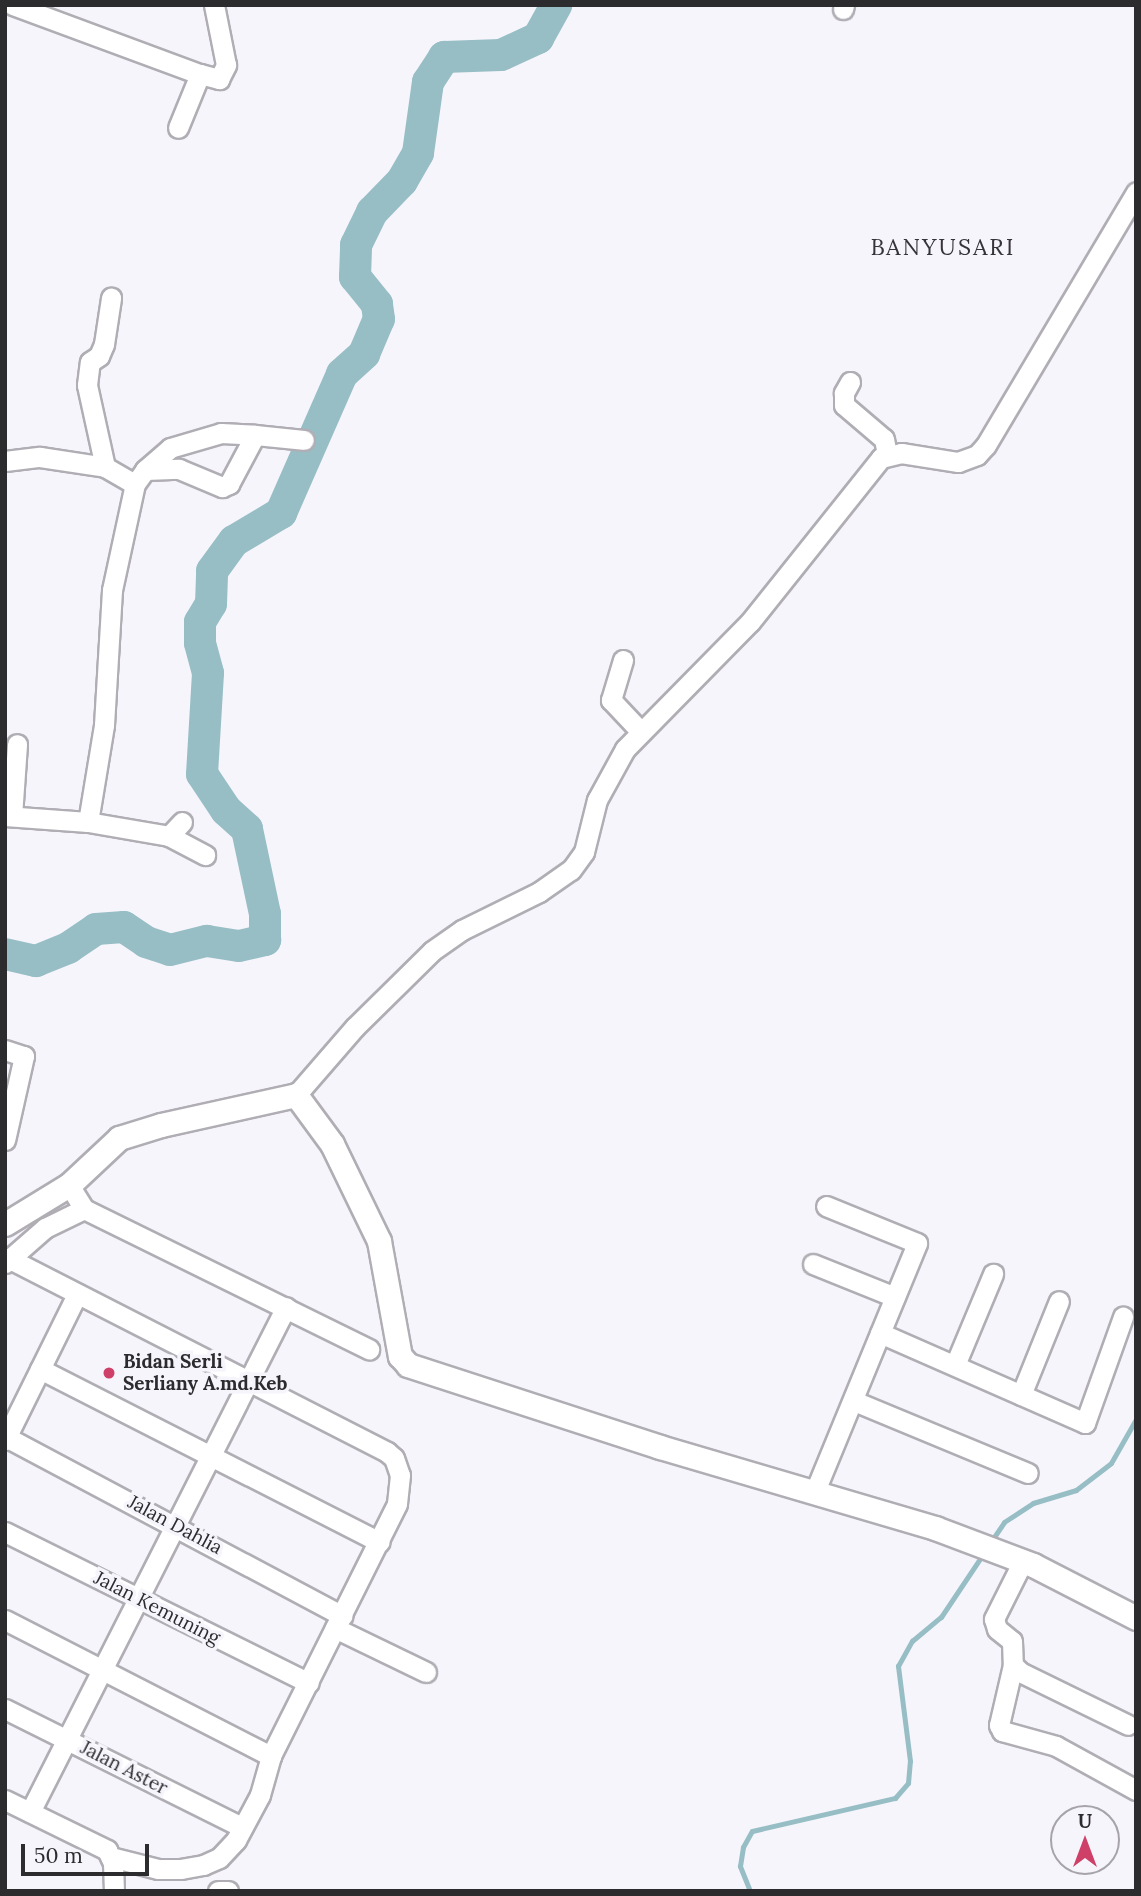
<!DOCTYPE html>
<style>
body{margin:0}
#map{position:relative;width:1141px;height:1896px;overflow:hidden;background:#f7f5fc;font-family:Lora,serif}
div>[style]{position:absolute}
.stream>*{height:5px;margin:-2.5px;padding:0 2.5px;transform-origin:2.5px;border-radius:2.5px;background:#97bec5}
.river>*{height:32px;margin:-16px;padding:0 16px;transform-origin:16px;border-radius:16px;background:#97bec5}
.roads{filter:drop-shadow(2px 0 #b0aeb4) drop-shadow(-2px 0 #b0aeb4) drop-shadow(0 2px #b0aeb4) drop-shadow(0 -2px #b0aeb4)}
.minor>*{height:19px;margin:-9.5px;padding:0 9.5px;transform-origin:9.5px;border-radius:9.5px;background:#fff}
.tertiary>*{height:23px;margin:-11.5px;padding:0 11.5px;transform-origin:11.5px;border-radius:11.5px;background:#fff}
.dots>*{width:19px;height:19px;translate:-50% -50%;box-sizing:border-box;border:4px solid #f7f5fc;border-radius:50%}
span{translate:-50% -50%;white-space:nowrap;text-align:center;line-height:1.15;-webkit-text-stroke:7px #f7f5fc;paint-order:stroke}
.poi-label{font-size:19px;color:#2c2b2e;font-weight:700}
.left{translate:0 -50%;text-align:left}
.street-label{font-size:19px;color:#2c2b2e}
.quarter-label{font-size:23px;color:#353439;letter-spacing:2px}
.frame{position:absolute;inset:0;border:7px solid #2c2b2e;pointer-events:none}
.north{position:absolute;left:1050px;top:1805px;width:70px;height:70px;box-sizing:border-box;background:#f7f5fc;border:2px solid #a6a4aa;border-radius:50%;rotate:0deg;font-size:19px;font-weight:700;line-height:28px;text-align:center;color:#2c2b2e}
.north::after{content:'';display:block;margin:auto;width:24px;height:32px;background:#ce4067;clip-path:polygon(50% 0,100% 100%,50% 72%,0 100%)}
.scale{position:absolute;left:21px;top:1844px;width:128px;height:32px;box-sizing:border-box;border:4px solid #2c2b2e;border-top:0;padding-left:9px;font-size:21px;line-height:24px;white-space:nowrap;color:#2c2b2e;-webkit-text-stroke:5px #f7f5fc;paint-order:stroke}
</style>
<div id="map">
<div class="stream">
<div style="left:990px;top:1543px;width:25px;rotate:-56deg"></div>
<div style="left:1004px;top:1522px;width:35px;rotate:-33deg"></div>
<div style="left:1033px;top:1503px;width:45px;rotate:-16.8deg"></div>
<div style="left:1076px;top:1490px;width:44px;rotate:-37.6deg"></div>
<div style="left:1111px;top:1463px;width:51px;rotate:-60.4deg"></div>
<div style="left:750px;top:1891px;width:27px;rotate:-112deg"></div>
<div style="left:740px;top:1866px;width:19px;rotate:-81deg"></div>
<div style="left:743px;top:1847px;width:18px;rotate:-61deg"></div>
<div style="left:752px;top:1831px;width:147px;rotate:-13deg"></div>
<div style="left:895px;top:1798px;width:20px;rotate:-49deg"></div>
<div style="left:908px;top:1783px;width:22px;rotate:-85deg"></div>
<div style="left:910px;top:1761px;width:96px;rotate:-97.2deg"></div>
<div style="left:898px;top:1666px;width:29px;rotate:-61deg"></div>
<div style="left:912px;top:1641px;width:38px;rotate:-40deg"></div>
<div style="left:941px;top:1617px;width:79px;rotate:-56.3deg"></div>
</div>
<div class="river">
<div style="left:5px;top:954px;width:32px;rotate:13deg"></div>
<div style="left:36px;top:961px;width:35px;rotate:-22deg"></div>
<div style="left:68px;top:948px;width:34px;rotate:-34deg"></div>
<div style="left:96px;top:929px;width:28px;rotate:-4deg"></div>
<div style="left:124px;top:927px;width:27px;rotate:34deg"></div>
<div style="left:146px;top:942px;width:25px;rotate:18deg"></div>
<div style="left:170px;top:950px;width:38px;rotate:-14deg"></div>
<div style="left:207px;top:941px;width:32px;rotate:9deg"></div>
<div style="left:239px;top:946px;width:27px;rotate:-13deg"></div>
<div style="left:265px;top:940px;width:26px;rotate:-90deg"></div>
<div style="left:265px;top:914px;width:87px;rotate:-102deg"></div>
<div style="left:247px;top:829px;width:28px;rotate:-138deg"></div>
<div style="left:226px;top:810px;width:43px;rotate:-123.7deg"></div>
<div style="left:202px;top:774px;width:101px;rotate:-86.6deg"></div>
<div style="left:208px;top:673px;width:31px;rotate:-105deg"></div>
<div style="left:200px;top:643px;width:21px;rotate:-90deg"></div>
<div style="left:200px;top:622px;width:21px;rotate:-59deg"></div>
<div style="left:211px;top:604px;width:33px;rotate:-88deg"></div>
<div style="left:212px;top:571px;width:37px;rotate:-54deg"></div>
<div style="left:234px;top:541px;width:55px;rotate:-30.8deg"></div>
<div style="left:281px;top:513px;width:152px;rotate:-66.3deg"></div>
<div style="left:342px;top:374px;width:30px;rotate:-42deg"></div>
<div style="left:364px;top:354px;width:38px;rotate:-67deg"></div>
<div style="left:379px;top:319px;width:15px;rotate:-98deg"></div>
<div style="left:377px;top:304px;width:35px;rotate:-129deg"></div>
<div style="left:355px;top:277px;width:32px;rotate:-88deg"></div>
<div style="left:356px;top:245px;width:37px;rotate:-64deg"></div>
<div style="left:372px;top:212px;width:43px;rotate:-45.9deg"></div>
<div style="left:402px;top:181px;width:32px;rotate:-60deg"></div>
<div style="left:418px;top:153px;width:72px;rotate:-82deg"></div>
<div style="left:428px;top:82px;width:30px;rotate:-57deg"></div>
<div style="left:444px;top:57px;width:57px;rotate:-2deg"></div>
<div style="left:501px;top:55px;width:41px;rotate:-24.7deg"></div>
<div style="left:538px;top:38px;width:38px;rotate:-61deg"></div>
</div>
<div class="roads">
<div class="minor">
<div style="left:13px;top:5px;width:199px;rotate:20.3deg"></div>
<div style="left:200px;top:74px;width:58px;rotate:112.2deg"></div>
<div style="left:843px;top:9px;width:4px;rotate:-76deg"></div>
<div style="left:200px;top:74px;width:20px;rotate:15deg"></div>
<div style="left:219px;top:79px;width:16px;rotate:-63deg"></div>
<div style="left:226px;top:65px;width:61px;rotate:-101.3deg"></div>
<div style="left:850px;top:382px;width:13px;rotate:119deg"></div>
<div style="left:844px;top:393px;width:12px;rotate:90deg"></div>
<div style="left:844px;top:405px;width:52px;rotate:40.4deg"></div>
<div style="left:884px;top:439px;width:15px;rotate:79deg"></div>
<div style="left:5px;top:461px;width:35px;rotate:-7deg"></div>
<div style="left:40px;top:457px;width:66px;rotate:8.7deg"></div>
<div style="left:105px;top:467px;width:34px;rotate:30deg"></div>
<div style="left:105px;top:467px;width:84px;rotate:-102.4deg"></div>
<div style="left:87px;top:385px;width:23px;rotate:-83deg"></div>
<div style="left:90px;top:362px;width:11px;rotate:-34deg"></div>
<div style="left:99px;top:356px;width:13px;rotate:-67deg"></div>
<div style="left:104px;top:344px;width:47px;rotate:-81.3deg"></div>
<div style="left:145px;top:470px;width:33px;rotate:-41deg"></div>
<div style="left:170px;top:448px;width:53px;rotate:-16.4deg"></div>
<div style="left:221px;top:433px;width:34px;rotate:3deg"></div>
<div style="left:623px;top:660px;width:42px;rotate:106.7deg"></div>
<div style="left:611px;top:700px;width:44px;rotate:46.8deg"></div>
<div style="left:5px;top:816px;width:83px;rotate:4.1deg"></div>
<div style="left:88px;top:822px;width:98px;rotate:-80.6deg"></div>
<div style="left:104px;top:725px;width:135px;rotate:-86.6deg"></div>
<div style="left:112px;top:590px;width:108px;rotate:-77.8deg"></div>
<div style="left:135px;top:484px;width:17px;rotate:-54deg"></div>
<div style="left:145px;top:470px;width:34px;rotate:-2deg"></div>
<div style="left:179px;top:469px;width:47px;rotate:22.7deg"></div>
<div style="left:222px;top:487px;width:8px;rotate:-23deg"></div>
<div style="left:229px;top:484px;width:55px;rotate:-62deg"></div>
<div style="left:255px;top:435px;width:49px;rotate:5.8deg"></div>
<div style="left:12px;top:816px;width:72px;rotate:-86deg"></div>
<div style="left:88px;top:822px;width:82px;rotate:9.8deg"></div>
<div style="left:169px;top:836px;width:41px;rotate:27.8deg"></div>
<div style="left:169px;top:836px;width:19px;rotate:-47deg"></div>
<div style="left:5px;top:1050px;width:20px;rotate:18deg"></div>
<div style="left:24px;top:1056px;width:86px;rotate:102.7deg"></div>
<div style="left:296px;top:1095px;width:90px;rotate:-49.1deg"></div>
<div style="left:355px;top:1027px;width:108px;rotate:-44.6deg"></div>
<div style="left:432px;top:951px;width:37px;rotate:-35deg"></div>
<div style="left:462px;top:930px;width:86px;rotate:-26.3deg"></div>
<div style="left:539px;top:892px;width:39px;rotate:-35deg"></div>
<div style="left:571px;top:870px;width:22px;rotate:-54deg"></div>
<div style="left:584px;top:852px;width:54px;rotate:-76deg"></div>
<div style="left:597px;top:800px;width:58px;rotate:-61.2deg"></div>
<div style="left:625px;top:749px;width:178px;rotate:-45.5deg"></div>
<div style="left:750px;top:622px;width:210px;rotate:-51.4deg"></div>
<div style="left:881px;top:458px;width:21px;rotate:-14deg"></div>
<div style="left:901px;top:453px;width:58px;rotate:9deg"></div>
<div style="left:958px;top:462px;width:20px;rotate:-20deg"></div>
<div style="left:977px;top:455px;width:13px;rotate:-48deg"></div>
<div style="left:986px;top:445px;width:294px;rotate:-59.3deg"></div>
<div style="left:69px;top:1185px;width:28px;rotate:58deg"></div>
<div style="left:84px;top:1209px;width:318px;rotate:26.2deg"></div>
<div style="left:8px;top:1258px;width:426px;rotate:27.1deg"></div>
<div style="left:387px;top:1452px;width:9px;rotate:41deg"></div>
<div style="left:394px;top:1458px;width:18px;rotate:71deg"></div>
<div style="left:400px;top:1475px;width:29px;rotate:96deg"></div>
<div style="left:397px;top:1504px;width:282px;rotate:116.6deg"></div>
<div style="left:271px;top:1756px;width:41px;rotate:105.8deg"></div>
<div style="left:260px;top:1795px;width:51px;rotate:118.1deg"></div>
<div style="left:236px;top:1840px;width:25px;rotate:133deg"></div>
<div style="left:219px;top:1858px;width:17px;rotate:156deg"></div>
<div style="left:203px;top:1865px;width:22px;rotate:170deg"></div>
<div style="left:181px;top:1869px;width:23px;rotate:180deg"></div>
<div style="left:158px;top:1869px;width:49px;rotate:-165.7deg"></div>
<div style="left:5px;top:1263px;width:53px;rotate:-41.2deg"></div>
<div style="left:45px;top:1228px;width:43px;rotate:-26deg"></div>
<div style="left:813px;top:1264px;width:88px;rotate:21.9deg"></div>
<div style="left:880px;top:1333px;width:224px;rotate:23.7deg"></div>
<div style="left:1085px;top:1423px;width:113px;rotate:-70.3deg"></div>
<div style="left:955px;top:1365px;width:99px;rotate:-67.3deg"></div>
<div style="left:40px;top:1369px;width:381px;rotate:27deg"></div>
<div style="left:1021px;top:1395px;width:101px;rotate:-68deg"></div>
<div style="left:854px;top:1401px;width:188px;rotate:22.5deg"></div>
<div style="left:6px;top:1437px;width:381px;rotate:28deg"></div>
<div style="left:5px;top:1440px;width:163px;rotate:-63.7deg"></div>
<div style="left:815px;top:1491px;width:268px;rotate:-67.6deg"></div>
<div style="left:917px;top:1243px;width:98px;rotate:-157.9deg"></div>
<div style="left:5px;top:1532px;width:339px;rotate:26.4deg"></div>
<div style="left:1023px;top:1561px;width:65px;rotate:116.6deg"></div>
<div style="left:994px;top:1619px;width:10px;rotate:73deg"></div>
<div style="left:997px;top:1629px;width:19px;rotate:39deg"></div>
<div style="left:1012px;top:1641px;width:24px;rotate:88deg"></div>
<div style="left:1013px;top:1665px;width:10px;rotate:45deg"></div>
<div style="left:1020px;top:1672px;width:120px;rotate:26.1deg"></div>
<div style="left:5px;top:1620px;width:299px;rotate:27.1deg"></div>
<div style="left:335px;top:1628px;width:101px;rotate:25.8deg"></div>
<div style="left:1013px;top:1665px;width:62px;rotate:103.1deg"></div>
<div style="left:999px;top:1725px;width:7px;rotate:63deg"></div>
<div style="left:1002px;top:1731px;width:56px;rotate:15.5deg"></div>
<div style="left:1056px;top:1746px;width:91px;rotate:28.8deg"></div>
<div style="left:5px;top:1709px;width:265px;rotate:26.5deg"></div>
<div style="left:5px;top:1800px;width:114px;rotate:26.1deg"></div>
<div style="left:107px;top:1850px;width:14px;rotate:65deg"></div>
<div style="left:113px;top:1863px;width:28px;rotate:88deg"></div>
<div style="left:30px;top:1812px;width:566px;rotate:-63.12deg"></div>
<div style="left:218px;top:1891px;width:10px"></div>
</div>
<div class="tertiary">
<div style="left:5px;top:1224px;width:75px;rotate:-31.4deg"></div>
<div style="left:69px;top:1185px;width:69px;rotate:-43.2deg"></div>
<div style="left:119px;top:1138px;width:44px;rotate:-17.2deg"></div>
<div style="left:161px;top:1125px;width:138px;rotate:-12.5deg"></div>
<div style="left:296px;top:1095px;width:61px;rotate:53.7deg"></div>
<div style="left:332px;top:1144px;width:108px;rotate:64.1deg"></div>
<div style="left:379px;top:1241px;width:117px;rotate:79.7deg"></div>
<div style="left:400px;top:1356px;width:12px;rotate:48deg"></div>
<div style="left:408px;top:1365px;width:265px;rotate:18deg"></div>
<div style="left:660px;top:1447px;width:287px;rotate:16.4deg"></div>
<div style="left:935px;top:1528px;width:105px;rotate:20.7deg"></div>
<div style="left:1033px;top:1565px;width:116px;rotate:27.2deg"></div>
</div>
</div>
<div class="dots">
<div style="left:109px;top:1373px;background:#ce4067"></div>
</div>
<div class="poi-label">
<span class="left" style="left:123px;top:1373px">Bidan Serli<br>Serliany A.md.Keb</span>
</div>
<div class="street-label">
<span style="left:175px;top:1525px;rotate:28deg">Jalan Dahlia</span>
<span style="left:157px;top:1608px;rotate:27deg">Jalan Kemuning</span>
<span style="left:124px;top:1768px;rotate:27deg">Jalan Aster</span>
</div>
<div class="quarter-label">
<span style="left:943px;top:247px">BANYUSARI</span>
</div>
<div class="frame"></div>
<div class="north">U</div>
<div class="scale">50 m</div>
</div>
